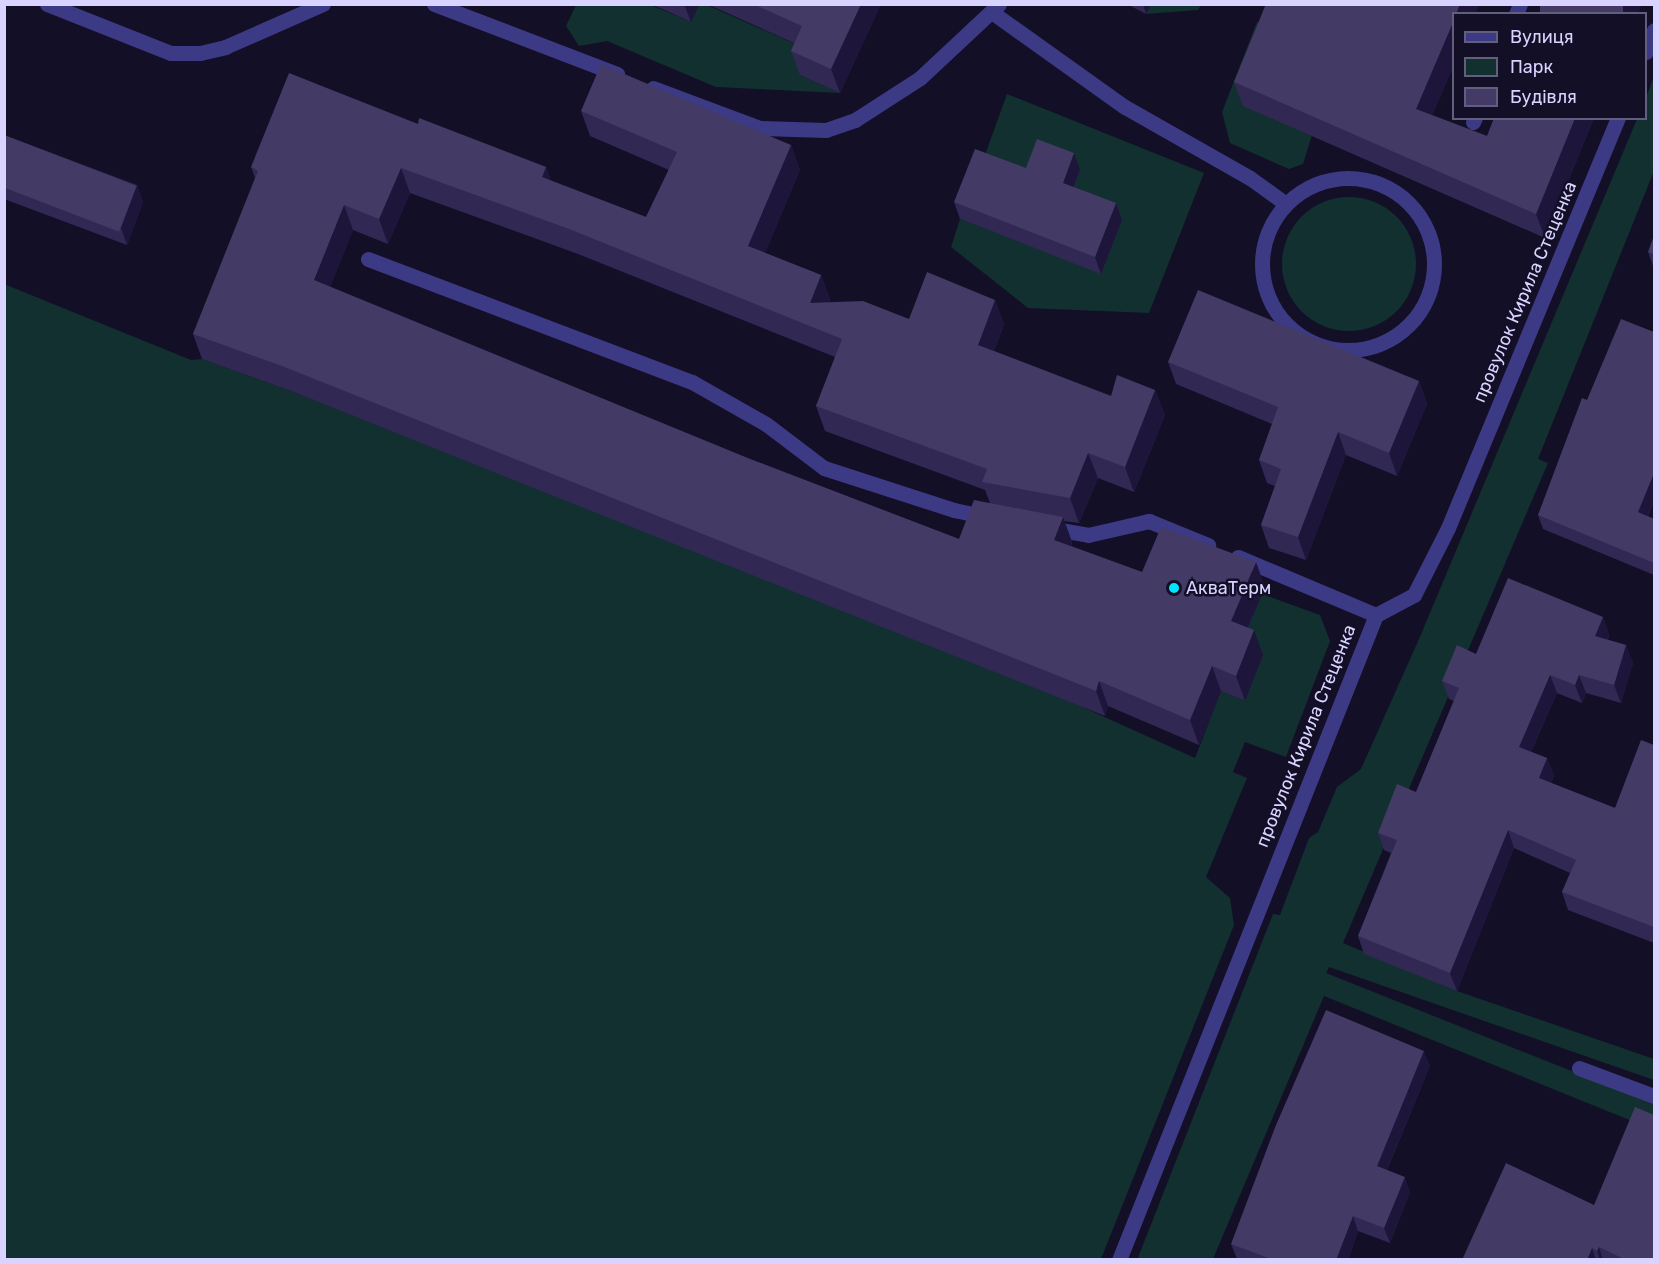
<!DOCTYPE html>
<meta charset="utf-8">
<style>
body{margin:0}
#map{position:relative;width:1659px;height:1264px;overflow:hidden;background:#130f26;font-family:Rubik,sans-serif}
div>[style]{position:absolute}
.green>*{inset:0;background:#12302f}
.round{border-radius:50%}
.minor>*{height:15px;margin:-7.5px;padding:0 7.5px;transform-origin:7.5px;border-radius:7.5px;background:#3d3a85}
.minor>.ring{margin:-7.5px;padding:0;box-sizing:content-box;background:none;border:15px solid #3d3a85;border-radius:50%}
.wall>*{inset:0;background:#312854}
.shaded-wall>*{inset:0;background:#1d163a}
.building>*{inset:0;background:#433a66;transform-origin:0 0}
.dots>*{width:16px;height:16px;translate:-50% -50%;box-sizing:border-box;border:3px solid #130f26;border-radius:50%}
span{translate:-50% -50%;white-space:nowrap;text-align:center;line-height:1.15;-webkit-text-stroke:5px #130f26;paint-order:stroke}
.street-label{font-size:18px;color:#d9d4ff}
.poi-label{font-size:18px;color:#d9d4ff}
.left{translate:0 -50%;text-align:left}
.frame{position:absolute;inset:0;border:6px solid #d9d4ff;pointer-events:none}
.legend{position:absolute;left:1452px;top:12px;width:195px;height:108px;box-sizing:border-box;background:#130f26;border:2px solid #625e7d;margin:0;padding:8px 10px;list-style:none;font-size:18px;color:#d9d4ff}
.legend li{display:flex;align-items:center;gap:12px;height:30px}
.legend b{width:30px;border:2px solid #625e7d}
</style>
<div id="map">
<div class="green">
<div style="clip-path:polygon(1151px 4px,1201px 4px,1201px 5px,1198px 10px,1146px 14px)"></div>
<div style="clip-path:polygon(576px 5px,651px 5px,691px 22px,699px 5px,707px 5px,811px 51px,800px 75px,840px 93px,716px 87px,607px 41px,579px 46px,566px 26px)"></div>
<div style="clip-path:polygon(1257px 22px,1274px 31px,1312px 135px,1303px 164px,1289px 169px,1230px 143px,1222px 112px)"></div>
<div style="clip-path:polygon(1654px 76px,1654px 171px,1538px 459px,1548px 463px,1343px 943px,1457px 991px,1654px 1059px,1654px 1080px,1329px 967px,1326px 973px,1654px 1104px,1654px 1130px,1324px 996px,1213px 1259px,1137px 1260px,1273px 914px,1280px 915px,1309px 838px,1318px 832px,1337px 787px,1361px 769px,1419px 639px,1637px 119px,1646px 118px,1646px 98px)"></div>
<div style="clip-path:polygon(1007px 94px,1204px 173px,1149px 313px,1028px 308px,951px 247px,960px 219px,1101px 273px,1032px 185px,981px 166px)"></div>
<div class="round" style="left:1282px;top:197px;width:134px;height:134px"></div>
<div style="clip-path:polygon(4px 284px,191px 360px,202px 359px,291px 391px,763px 578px,1078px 705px,1195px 758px,1221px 691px,1245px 701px,1240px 646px,1262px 594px,1320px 615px,1330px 641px,1286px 757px,1245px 742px,1233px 772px,1247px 778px,1206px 877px,1230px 898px,1234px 925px,1101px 1259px,5px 1259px)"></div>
</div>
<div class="minor">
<div style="left:47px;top:4px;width:133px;rotate:21.6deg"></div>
<div style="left:171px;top:53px;width:29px"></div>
<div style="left:200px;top:53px;width:26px;rotate:-13deg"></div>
<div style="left:225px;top:47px;width:107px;rotate:-23.7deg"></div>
<div style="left:434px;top:4px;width:196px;rotate:20.9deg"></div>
<div style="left:993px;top:13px;width:162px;rotate:35.5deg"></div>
<div style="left:1125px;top:107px;width:144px;rotate:29.6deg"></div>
<div style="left:1250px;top:178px;width:44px;rotate:35.8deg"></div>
<div style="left:1516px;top:14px;width:11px;rotate:-68deg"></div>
<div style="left:1646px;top:52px;width:23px;rotate:-70deg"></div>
<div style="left:653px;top:88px;width:114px;rotate:20.5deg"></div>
<div style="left:760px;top:128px;width:66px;rotate:1.7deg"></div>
<div style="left:826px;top:130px;width:31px;rotate:-19deg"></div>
<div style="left:855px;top:120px;width:77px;rotate:-32.9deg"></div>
<div style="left:920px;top:78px;width:108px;rotate:-43.1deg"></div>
<div style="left:1473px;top:122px;width:4px;rotate:-63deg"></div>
<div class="ring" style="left:1262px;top:178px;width:157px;height:157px"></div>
<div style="left:368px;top:259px;width:347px;rotate:20.8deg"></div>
<div style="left:692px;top:382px;width:85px;rotate:29.6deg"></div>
<div style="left:766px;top:424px;width:73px;rotate:37.2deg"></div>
<div style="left:824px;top:468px;width:137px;rotate:17.9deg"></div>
<div style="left:954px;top:510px;width:35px;rotate:12deg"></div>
<div style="left:1049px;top:528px;width:40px;rotate:10deg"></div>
<div style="left:1088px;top:535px;width:63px;rotate:-12.9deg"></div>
<div style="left:1149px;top:521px;width:64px;rotate:22.1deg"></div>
<div style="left:1238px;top:557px;width:150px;rotate:22.8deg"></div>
<div style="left:1579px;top:1068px;width:80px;rotate:20.5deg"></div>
<div style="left:1119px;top:1260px;width:694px;rotate:-68.28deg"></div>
<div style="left:1376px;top:615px;width:43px;rotate:-27.8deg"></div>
<div style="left:1414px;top:595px;width:75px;rotate:-63.1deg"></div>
<div style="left:1448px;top:528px;width:444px;rotate:-67.5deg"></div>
</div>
<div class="wall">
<div style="clip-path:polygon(651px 4px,699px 4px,691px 22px)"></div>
<div style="clip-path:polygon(707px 4px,881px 4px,840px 93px,800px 75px,791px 51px,794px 43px)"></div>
<div style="clip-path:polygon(1127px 4px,1151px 4px,1146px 14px)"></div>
<div style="clip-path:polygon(1266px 4px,1479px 4px,1475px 14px,1454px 14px,1454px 65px,1432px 115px,1487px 136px,1594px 118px,1545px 238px,1243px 106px,1234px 82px)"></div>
<div style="clip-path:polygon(evenodd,581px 111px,791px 145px,800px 170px,765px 253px,821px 275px,830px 300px,829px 303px,909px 319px,995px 300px,1004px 325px,994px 351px,1111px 396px,1155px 390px,1165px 415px,1134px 492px,1098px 478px,1079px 523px,1064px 521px,1072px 542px,1071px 546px,1142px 572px,1265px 587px,1248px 628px,1263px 655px,1245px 701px,1221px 691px,1199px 745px,1108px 706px,1105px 716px,291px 391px,202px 359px,193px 334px,255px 178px,251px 167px,418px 124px,546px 167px,551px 181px,646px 217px,669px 170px,590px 136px,581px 111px,410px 193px,578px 254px,835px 357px,816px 406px,825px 431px,985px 490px,990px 503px,959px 539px,750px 459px,330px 287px,353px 230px,388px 244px,410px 193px)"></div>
<div style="clip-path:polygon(4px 135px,137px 185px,143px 202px,127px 245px,4px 199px)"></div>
<div style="clip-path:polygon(1026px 168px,1080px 170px,1074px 187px,1116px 203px,1122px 220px,1101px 274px,960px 219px,954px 202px)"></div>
<div style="clip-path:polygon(1654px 236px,1654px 267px,1653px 266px,1648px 252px)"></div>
<div style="clip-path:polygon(1654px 332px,1654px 500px,1648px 516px,1654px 519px,1654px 575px,1543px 529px,1538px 515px,1587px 400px)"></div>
<div style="clip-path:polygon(1168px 362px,1419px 381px,1427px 404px,1397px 476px,1346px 455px,1306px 560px,1269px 548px,1261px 525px,1275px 486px,1267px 483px,1259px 460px,1272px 424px,1176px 384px)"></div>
<div style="clip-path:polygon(1603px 617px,1609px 635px,1608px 640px,1626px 645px,1633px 663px,1621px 703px,1586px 693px,1582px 703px,1557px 693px,1531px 752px,1547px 758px,1554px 776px,1551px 783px,1615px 808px,1654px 745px,1654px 943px,1568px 910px,1562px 892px,1570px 873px,1514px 848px,1457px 991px,1364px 954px,1358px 936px,1391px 853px,1384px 850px,1378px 833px,1416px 792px,1454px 701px,1449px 699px,1442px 681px)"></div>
<div style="clip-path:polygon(1430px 1066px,1387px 1170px,1410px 1192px,1390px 1243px,1358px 1231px,1348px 1260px,1237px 1259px,1231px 1244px)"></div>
<div style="clip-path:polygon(1594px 1205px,1654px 1260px,1462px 1260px)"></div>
</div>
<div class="shaded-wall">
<div style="clip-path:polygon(684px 4px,699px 4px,691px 22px)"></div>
<div style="clip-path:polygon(861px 4px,881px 4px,840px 93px,831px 69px)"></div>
<div style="clip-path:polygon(1143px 4px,1151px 4px,1146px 14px)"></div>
<div style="clip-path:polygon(1460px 4px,1479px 4px,1475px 14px,1456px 14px)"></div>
<div style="clip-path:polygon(1623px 4px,1642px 4px,1638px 14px,1619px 14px)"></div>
<div style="clip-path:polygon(1454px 20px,1454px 65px,1425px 133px,1416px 109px)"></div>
<div style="clip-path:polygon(1575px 118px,1594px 118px,1545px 238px,1536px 214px)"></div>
<div style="clip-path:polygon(791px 145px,800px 170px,758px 271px,748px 246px)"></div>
<div style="clip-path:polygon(1074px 153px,1080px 170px,1069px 199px,1063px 183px)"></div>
<div style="clip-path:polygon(546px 167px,555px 192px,542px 177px)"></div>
<div style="clip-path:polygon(401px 168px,410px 193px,388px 244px,379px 219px)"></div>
<div style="clip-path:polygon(137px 185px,143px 202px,127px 245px,121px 228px)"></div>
<div style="clip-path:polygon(1116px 203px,1122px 220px,1101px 274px,1095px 257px)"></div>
<div style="clip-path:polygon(344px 205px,353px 230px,323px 305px,314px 280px)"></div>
<div style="clip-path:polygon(821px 275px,830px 300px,819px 328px,810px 303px)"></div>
<div style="clip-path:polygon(995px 300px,1004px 325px,987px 370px,978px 345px)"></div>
<div style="clip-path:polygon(1419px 381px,1427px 404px,1397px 476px,1389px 453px)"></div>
<div style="clip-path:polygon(1155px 390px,1165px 415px,1134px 492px,1125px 467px)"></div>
<div style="clip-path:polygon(1338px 432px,1346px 455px,1306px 560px,1298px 537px)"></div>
<div style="clip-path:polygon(1088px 453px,1098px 478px,1079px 523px,1070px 498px)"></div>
<div style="clip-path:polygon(1654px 473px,1654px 500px,1643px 526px,1638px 512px)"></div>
<div style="clip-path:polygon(1063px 517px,1072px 542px,1063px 565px,1054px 540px)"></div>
<div style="clip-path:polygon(1256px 562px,1265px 587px,1240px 646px,1231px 621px)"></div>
<div style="clip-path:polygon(1603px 617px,1609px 635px,1602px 654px,1595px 636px)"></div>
<div style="clip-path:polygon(1254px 630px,1263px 655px,1245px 701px,1236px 676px)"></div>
<div style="clip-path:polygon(1626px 645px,1633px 663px,1621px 703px,1614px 685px)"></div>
<div style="clip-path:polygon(1212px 666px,1221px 691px,1199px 745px,1190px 720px)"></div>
<div style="clip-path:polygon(1550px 675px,1557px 693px,1525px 765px,1519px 747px)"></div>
<div style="clip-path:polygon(1579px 675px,1586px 693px,1582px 703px,1575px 685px)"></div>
<div style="clip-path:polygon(1099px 681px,1108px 706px,1105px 716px,1096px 691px)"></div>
<div style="clip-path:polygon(1547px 758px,1554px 776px,1546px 796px,1539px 778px)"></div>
<div style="clip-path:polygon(1508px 830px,1514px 848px,1457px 991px,1450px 973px)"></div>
<div style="clip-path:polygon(1424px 1051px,1430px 1066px,1382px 1181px,1377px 1166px)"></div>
<div style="clip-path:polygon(1405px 1177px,1410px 1192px,1390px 1243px,1384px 1228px)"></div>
<div style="clip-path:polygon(1353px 1216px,1358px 1231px,1348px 1260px,1336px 1260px)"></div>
<div style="clip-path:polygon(1599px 1247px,1603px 1260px,1600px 1260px,1597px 1251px)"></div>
<div style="clip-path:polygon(1592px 1248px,1596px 1260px,1587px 1260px)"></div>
</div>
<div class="building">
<div style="clip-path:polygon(753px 4px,861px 4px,831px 69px,791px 51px,802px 26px)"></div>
<div style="clip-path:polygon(1266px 4px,1460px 4px,1456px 14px,1454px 14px,1454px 20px,1416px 109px,1487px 136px,1494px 118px,1575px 118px,1536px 214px,1234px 82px)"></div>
<div style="left:1540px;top:4px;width:83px;height:11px"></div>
<div style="clip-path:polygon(601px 64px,791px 145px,748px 246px,821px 275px,810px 303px,863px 301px,909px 319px,927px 272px,995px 300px,978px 345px,1111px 396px,1117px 375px,1155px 390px,1125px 467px,1088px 453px,1070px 498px,982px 482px,987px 469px,816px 406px,842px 339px,569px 229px,401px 168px,379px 219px,344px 205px,314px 280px,750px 459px,959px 539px,974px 500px,1063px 517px,1054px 540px,1142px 572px,1161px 527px,1256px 562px,1231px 621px,1254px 630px,1236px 676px,1212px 666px,1190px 720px,1099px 681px,1096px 691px,282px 366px,193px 334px,258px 171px,251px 167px,289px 73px,418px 124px,419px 118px,546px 167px,542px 177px,646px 217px,677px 152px,581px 111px)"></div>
<div style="left:4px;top:135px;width:142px;height:49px;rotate:21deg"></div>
<div style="clip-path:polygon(1037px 139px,1074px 153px,1063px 183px,1116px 203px,1095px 257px,954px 202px,975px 149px,1026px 168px)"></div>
<div style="clip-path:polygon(1654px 236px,1654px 254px,1648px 252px)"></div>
<div style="clip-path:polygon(1198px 290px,1419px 381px,1389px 453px,1338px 432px,1298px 537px,1261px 525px,1281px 469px,1259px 460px,1278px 407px,1168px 362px)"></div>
<div style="clip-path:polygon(1621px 319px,1654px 332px,1654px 473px,1638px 512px,1654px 519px,1654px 563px,1538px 515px,1582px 398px,1587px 400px)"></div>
<div style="clip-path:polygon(1508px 578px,1603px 617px,1595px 636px,1626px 645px,1614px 685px,1579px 675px,1575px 685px,1550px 675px,1519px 747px,1547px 758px,1539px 778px,1615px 808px,1641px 740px,1654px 745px,1654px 927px,1562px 892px,1576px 860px,1508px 830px,1450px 973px,1358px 936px,1397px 840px,1378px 833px,1397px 784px,1416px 792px,1459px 688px,1442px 681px,1457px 645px,1476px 654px)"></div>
<div style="clip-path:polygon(1326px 1010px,1424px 1051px,1377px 1166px,1405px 1177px,1384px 1228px,1353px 1216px,1336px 1260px,1289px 1259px,1289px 1260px,1274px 1260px,1231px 1244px,1276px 1125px)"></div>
<div style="clip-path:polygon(1635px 1107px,1654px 1115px,1654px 1260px,1626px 1260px,1599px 1247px,1597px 1251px,1592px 1248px,1587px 1260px,1462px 1260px,1506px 1163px,1594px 1205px)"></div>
</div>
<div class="dots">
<div style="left:1174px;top:588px;background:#00e5ff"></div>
</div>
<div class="street-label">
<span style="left:1525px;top:292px;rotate:-67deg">провулок Кирила Стеценка</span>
<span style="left:1306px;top:736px;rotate:-68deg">провулок Кирила Стеценка</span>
</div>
<div class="poi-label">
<span class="left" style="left:1186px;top:588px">АкваТерм</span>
</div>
<div class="frame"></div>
<ul class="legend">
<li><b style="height:8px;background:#3d3a85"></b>Вулиця</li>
<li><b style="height:16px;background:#12302f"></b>Парк</li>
<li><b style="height:16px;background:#433a66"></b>Будівля</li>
</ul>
</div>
